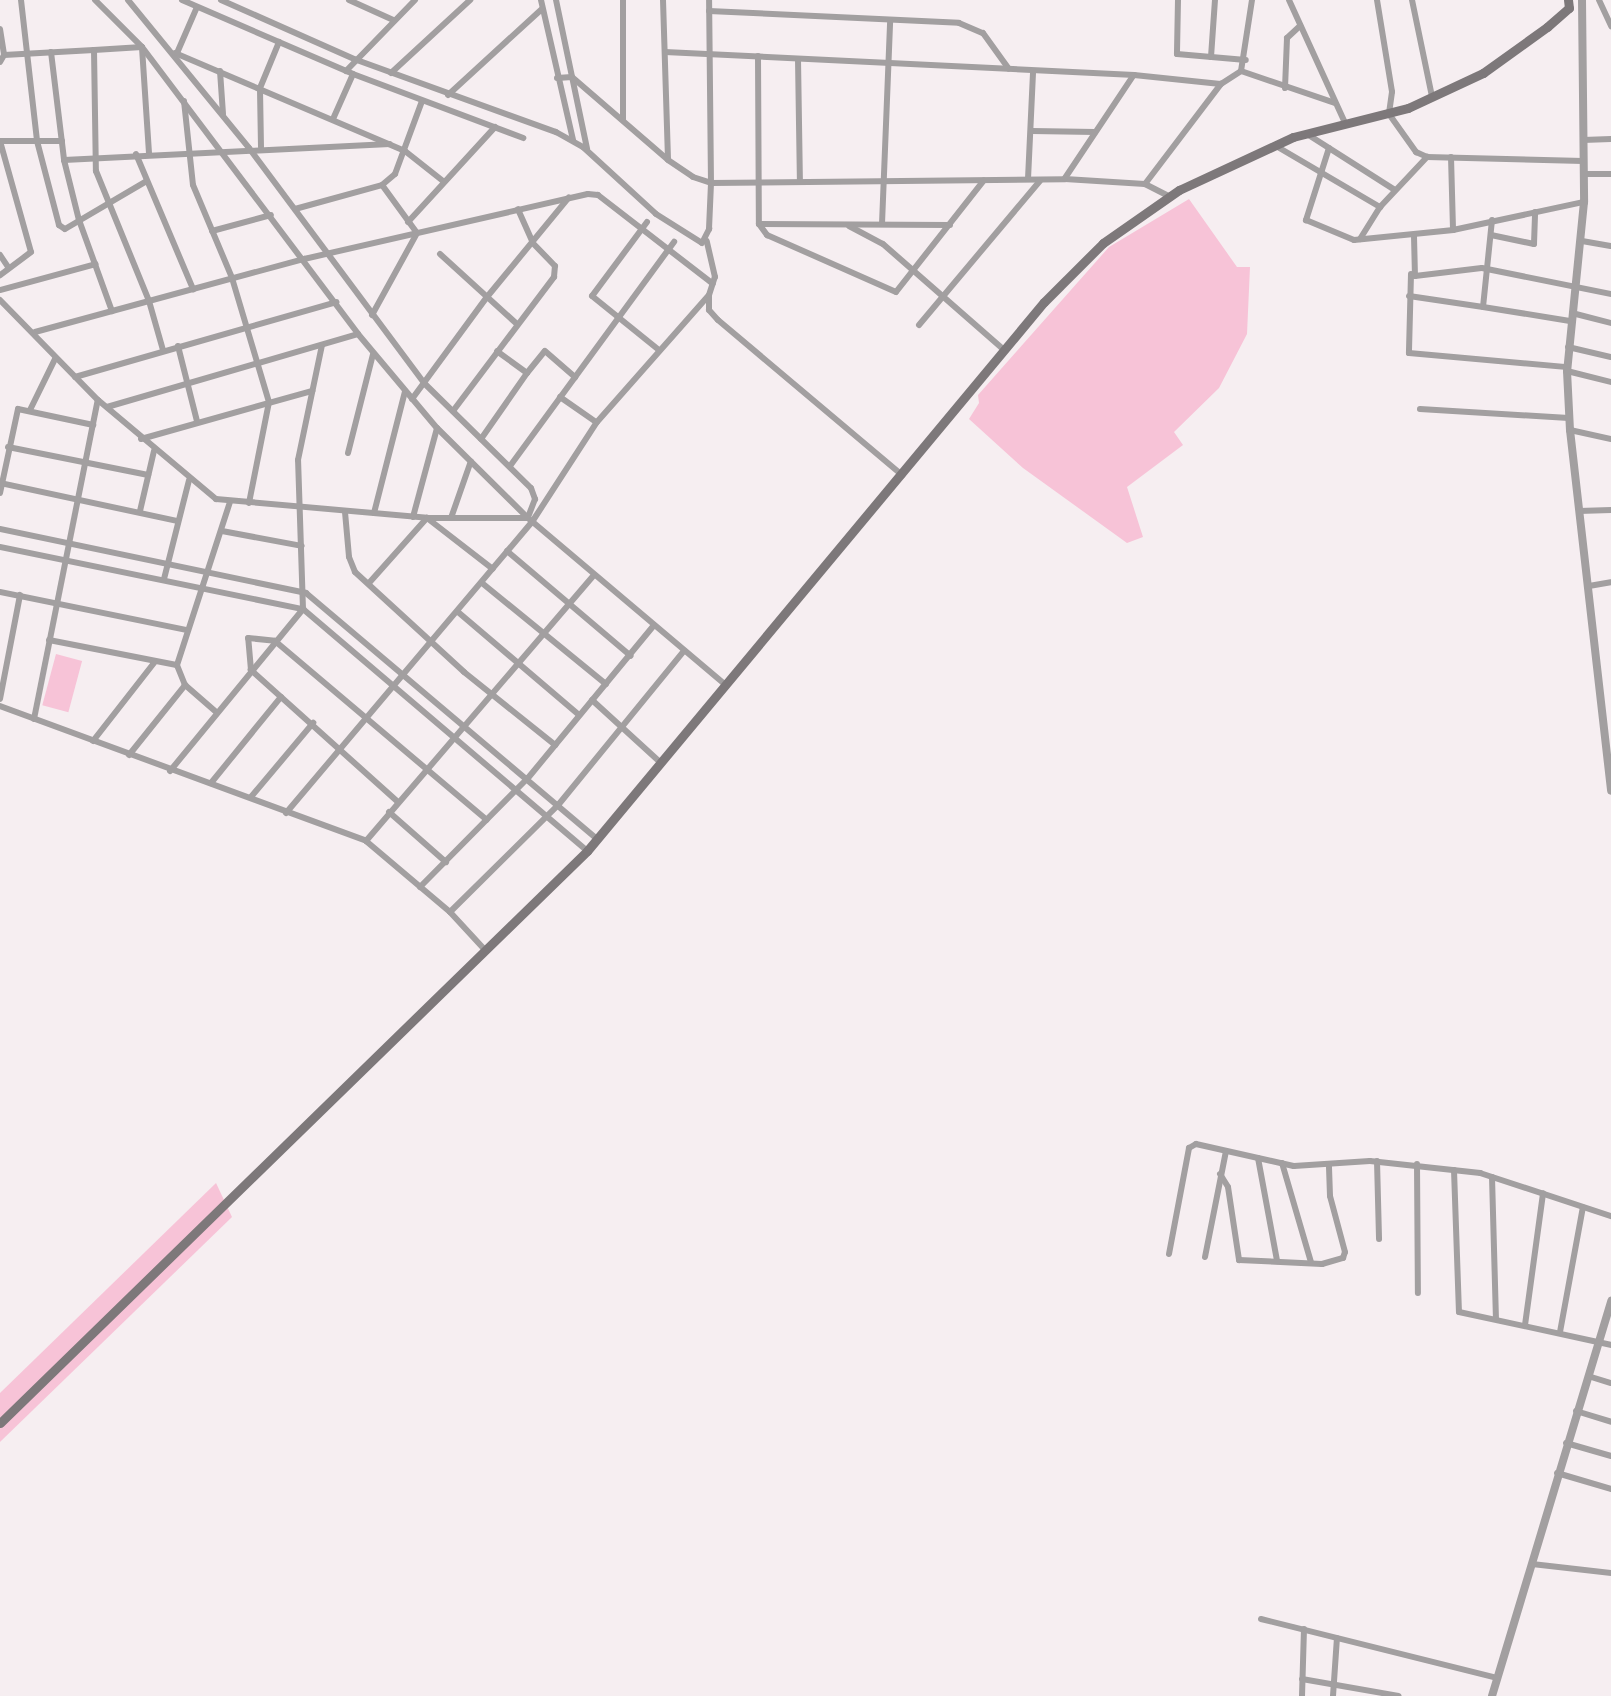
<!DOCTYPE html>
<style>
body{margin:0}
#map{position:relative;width:1611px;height:1696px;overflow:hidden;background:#f6eef1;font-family:"Exo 2",sans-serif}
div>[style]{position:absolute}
.green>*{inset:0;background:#f7c3d7;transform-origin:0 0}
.minor>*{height:6px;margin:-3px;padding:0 3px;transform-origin:3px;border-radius:3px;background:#a29fa0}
.tertiary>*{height:8px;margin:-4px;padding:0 4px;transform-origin:4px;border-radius:4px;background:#a29fa0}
.secondary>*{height:9px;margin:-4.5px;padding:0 4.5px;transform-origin:4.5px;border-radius:4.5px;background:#7d787a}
span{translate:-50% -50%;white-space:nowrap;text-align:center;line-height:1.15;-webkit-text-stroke:8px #f6eef1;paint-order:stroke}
</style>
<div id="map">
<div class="green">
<div style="clip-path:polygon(1189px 199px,1237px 267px,1250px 267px,1247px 334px,1219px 388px,1174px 432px,1183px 445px,1127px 487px,1143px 537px,1127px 543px,1023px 468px,969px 419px,979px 403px,978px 395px,1109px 247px)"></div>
<div style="left:56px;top:654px;width:27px;height:53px;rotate:15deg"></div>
<div style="clip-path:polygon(216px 1183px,232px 1217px,0 1442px,0 1393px)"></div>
</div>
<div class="minor">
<div style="left:21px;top:0;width:142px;rotate:83.5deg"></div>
<div style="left:37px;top:141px;width:87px;rotate:75.3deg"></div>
<div style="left:59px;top:225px;width:7px;rotate:34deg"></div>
<div style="left:65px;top:229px;width:93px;rotate:-30.4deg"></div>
<div style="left:95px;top:0;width:66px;rotate:45deg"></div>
<div style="left:142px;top:47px;width:359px;rotate:53deg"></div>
<div style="left:358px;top:334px;width:123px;rotate:50deg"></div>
<div style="left:437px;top:428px;width:128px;rotate:44.7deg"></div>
<div style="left:528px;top:518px;width:260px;rotate:40.2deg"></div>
<div style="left:128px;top:0;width:191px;rotate:50.7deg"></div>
<div style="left:249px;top:148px;width:293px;rotate:53.3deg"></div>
<div style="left:424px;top:383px;width:150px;rotate:44.5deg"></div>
<div style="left:531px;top:488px;width:12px;rotate:70deg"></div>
<div style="left:535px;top:499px;width:19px;rotate:111deg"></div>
<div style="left:182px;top:0;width:186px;rotate:23.4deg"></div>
<div style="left:353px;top:74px;width:182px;rotate:20.6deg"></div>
<div style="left:221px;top:0;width:145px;rotate:23.9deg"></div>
<div style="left:354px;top:59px;width:215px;rotate:19.9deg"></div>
<div style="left:556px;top:132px;width:31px;rotate:29deg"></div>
<div style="left:583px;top:147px;width:99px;rotate:42.5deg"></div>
<div style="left:656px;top:214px;width:54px;rotate:32.2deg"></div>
<div style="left:702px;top:243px;width:16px;rotate:-63deg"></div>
<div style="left:709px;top:229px;width:46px;rotate:-87.5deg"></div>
<div style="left:711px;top:183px;width:183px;rotate:-90.6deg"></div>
<div style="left:349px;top:0;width:48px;rotate:24.4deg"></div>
<div style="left:541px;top:0;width:144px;rotate:77.1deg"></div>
<div style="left:556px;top:0;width:152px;rotate:78.2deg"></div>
<div style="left:623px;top:0;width:119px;rotate:90deg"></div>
<div style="left:663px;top:0;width:159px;rotate:88.2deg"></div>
<div style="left:1178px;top:0;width:54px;rotate:91.1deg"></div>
<div style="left:1177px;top:54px;width:69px;rotate:5deg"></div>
<div style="left:1289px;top:0;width:135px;rotate:65.5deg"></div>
<div style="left:1377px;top:0;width:93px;rotate:80.7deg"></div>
<div style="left:1392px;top:92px;width:22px;rotate:98deg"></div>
<div style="left:1389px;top:114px;width:47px;rotate:54.6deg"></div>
<div style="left:1416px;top:152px;width:12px;rotate:24deg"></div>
<div style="left:1427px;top:157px;width:156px;rotate:1.5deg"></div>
<div style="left:1412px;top:0;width:99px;rotate:78.3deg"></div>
<div style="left:1599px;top:0;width:29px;rotate:65deg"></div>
<div style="left:709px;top:11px;width:250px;rotate:2.7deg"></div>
<div style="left:959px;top:23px;width:26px;rotate:23deg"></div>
<div style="left:983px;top:33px;width:44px;rotate:54.2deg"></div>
<div style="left:0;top:29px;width:26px;rotate:81deg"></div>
<div style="left:4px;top:55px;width:8px;rotate:120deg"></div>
<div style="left:51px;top:52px;width:109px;rotate:83.1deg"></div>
<div style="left:64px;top:160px;width:62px;rotate:76deg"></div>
<div style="left:79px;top:220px;width:97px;rotate:70.1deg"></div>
<div style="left:665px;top:52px;width:470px;rotate:2.8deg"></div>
<div style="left:1134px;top:75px;width:87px;rotate:5.9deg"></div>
<div style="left:175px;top:53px;width:250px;rotate:23.1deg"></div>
<div style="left:405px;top:151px;width:48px;rotate:38.3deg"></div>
<div style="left:177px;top:53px;width:50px;rotate:-66.5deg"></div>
<div style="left:4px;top:55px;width:90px;rotate:-3.2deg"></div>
<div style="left:758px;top:56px;width:168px;rotate:89.7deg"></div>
<div style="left:759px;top:224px;width:14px;rotate:54deg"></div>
<div style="left:767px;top:235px;width:141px;rotate:23.8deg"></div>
<div style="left:896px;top:292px;width:142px;rotate:-51.8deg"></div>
<div style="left:1211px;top:57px;width:57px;rotate:-86deg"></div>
<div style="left:798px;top:59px;width:122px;rotate:89.1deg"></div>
<div style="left:220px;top:71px;width:43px;rotate:86deg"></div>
<div style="left:346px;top:71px;width:99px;rotate:-45.8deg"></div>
<div style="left:1241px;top:71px;width:99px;rotate:18.8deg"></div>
<div style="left:391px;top:73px;width:108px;rotate:-42.7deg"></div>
<div style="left:557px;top:78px;width:15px;rotate:-4deg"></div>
<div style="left:572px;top:77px;width:127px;rotate:40.8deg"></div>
<div style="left:668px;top:160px;width:30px;rotate:34deg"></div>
<div style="left:693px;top:177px;width:19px;rotate:18deg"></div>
<div style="left:711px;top:183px;width:354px;rotate:-0.6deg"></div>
<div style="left:1065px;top:179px;width:80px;rotate:3.6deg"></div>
<div style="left:1145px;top:184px;width:27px;rotate:27deg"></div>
<div style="left:1285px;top:88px;width:50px;rotate:-87.7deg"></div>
<div style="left:1287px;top:38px;width:18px;rotate:-43deg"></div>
<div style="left:448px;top:95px;width:127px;rotate:-42.5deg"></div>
<div style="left:184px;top:101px;width:84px;rotate:83.9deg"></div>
<div style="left:193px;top:185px;width:101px;rotate:67.2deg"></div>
<div style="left:232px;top:278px;width:129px;rotate:73.4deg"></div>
<div style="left:269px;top:402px;width:103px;rotate:101.2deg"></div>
<div style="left:333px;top:119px;width:49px;rotate:-66deg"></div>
<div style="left:1032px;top:131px;width:63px;rotate:0.9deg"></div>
<div style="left:1307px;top:134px;width:104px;rotate:32.5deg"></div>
<div style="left:1583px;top:140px;width:28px;rotate:-2deg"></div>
<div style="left:0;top:141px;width:115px;rotate:74.4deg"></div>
<div style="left:31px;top:252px;width:39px;rotate:143deg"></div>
<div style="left:0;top:141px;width:62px"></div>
<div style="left:1276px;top:146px;width:121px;rotate:30.4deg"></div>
<div style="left:261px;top:147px;width:59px;rotate:-91deg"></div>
<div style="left:260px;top:88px;width:50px;rotate:-67.6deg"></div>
<div style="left:1329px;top:148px;width:76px;rotate:107.7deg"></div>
<div style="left:1306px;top:220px;width:52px;rotate:22.6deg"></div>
<div style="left:1354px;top:240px;width:100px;rotate:-5.8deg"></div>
<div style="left:1453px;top:230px;width:134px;rotate:-12.1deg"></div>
<div style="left:149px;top:153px;width:106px;rotate:-93.8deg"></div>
<div style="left:142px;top:47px;width:48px;rotate:176.4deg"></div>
<div style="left:94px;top:50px;width:121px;rotate:89.1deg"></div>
<div style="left:96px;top:171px;width:140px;rotate:67.8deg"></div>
<div style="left:149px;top:301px;width:51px;rotate:74.1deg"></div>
<div style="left:136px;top:154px;width:147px;rotate:67.1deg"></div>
<div style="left:1451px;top:157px;width:73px;rotate:88.4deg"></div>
<div style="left:64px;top:160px;width:326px;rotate:-2.8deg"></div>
<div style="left:1583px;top:174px;width:28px"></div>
<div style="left:1065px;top:178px;width:123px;rotate:-56.3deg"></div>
<div style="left:1028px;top:179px;width:108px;rotate:-87.3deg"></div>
<div style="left:1145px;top:184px;width:126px;rotate:-52.8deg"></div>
<div style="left:1221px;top:84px;width:24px;rotate:-33deg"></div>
<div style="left:1241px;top:71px;width:72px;rotate:-81.2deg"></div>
<div style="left:295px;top:209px;width:90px;rotate:-15.4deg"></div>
<div style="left:382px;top:185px;width:17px;rotate:-40deg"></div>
<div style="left:395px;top:174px;width:78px;rotate:-69.7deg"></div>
<div style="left:1492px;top:220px;width:87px;rotate:95.9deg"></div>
<div style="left:1483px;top:307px;width:88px;rotate:9.1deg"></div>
<div style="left:408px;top:222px;width:129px;rotate:-47.5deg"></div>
<div style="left:647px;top:222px;width:92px;rotate:126.6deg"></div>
<div style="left:592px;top:296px;width:86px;rotate:38.9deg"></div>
<div style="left:759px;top:224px;width:191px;rotate:0.3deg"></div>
<div style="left:882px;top:224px;width:203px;rotate:-87.7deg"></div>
<div style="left:849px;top:226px;width:38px;rotate:28deg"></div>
<div style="left:883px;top:244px;width:161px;rotate:41.2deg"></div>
<div style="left:212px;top:231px;width:61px;rotate:-15.2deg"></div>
<div style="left:1491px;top:235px;width:44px;rotate:11.8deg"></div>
<div style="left:1534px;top:244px;width:32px;rotate:-88deg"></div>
<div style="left:1414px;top:236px;width:40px;rotate:88.6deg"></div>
<div style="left:1415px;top:276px;width:67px;rotate:-6.8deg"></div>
<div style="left:1482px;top:268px;width:132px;rotate:11.4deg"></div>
<div style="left:1360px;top:239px;width:38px;rotate:-58deg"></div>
<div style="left:1380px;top:207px;width:69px;rotate:-46.8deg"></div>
<div style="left:1582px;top:241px;width:29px;rotate:10deg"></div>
<div style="left:440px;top:254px;width:104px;rotate:42.3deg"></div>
<div style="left:0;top:255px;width:14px;rotate:56deg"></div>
<div style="left:1411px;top:274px;width:79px;rotate:91.5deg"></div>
<div style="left:1409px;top:353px;width:159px;rotate:5.1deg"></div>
<div style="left:0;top:290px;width:99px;rotate:-15.2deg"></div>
<div style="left:1409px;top:296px;width:75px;rotate:8.5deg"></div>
<div style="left:709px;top:297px;width:13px;rotate:90deg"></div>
<div style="left:709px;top:310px;width:13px;rotate:48deg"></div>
<div style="left:718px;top:320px;width:241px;rotate:40.1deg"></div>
<div style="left:0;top:300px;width:140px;rotate:45.6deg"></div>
<div style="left:98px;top:400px;width:154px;rotate:40deg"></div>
<div style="left:216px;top:499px;width:212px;rotate:5.1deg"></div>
<div style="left:427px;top:518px;width:100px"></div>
<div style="left:1572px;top:313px;width:40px;rotate:14.4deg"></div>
<div style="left:372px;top:315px;width:94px;rotate:-61.2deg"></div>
<div style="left:417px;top:233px;width:59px;rotate:-126.1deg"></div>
<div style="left:919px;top:325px;width:188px;rotate:-50deg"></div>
<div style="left:35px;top:332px;width:279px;rotate:-15.2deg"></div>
<div style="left:304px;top:259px;width:291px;rotate:-12.9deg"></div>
<div style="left:588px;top:194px;width:10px;rotate:6deg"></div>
<div style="left:598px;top:195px;width:145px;rotate:37.7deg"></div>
<div style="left:178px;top:346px;width:77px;rotate:75.8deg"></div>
<div style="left:1568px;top:347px;width:44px;rotate:13.1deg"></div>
<div style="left:1567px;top:371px;width:45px;rotate:14deg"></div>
<div style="left:527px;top:373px;width:28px;rotate:-51deg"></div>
<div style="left:545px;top:351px;width:40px;rotate:41deg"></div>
<div style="left:75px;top:377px;width:272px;rotate:-16deg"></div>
<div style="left:560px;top:397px;width:44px;rotate:34.8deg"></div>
<div style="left:412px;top:399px;width:127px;rotate:-53.7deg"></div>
<div style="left:487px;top:297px;width:129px;rotate:-50.6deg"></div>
<div style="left:107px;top:407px;width:261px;rotate:-16.2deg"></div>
<div style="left:1420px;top:409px;width:149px;rotate:3.5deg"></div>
<div style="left:30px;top:410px;width:57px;rotate:-63.9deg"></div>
<div style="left:453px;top:411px;width:168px;rotate:-53deg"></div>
<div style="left:554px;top:277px;width:11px;rotate:-85deg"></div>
<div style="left:555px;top:266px;width:32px;rotate:-134deg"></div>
<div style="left:533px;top:243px;width:37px;rotate:-114deg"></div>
<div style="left:1570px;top:430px;width:42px;rotate:12.4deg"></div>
<div style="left:141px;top:439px;width:178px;rotate:-15.7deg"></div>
<div style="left:481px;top:439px;width:80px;rotate:-55.1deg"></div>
<div style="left:527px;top:373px;width:37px;rotate:-144deg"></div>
<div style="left:8px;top:447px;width:143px;rotate:11.3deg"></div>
<div style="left:348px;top:453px;width:102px;rotate:-75.8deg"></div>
<div style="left:510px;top:466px;width:278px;rotate:-53.8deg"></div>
<div style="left:0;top:483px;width:182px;rotate:12.1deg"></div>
<div style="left:0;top:493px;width:86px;rotate:-77.9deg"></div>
<div style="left:18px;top:409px;width:77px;rotate:12deg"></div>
<div style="left:140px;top:511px;width:62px;rotate:-76.9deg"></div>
<div style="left:1579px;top:511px;width:32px;rotate:-2deg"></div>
<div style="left:345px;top:512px;width:45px;rotate:84.9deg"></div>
<div style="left:349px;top:557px;width:16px;rotate:68deg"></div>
<div style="left:355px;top:572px;width:148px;rotate:42.5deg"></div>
<div style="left:464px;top:672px;width:117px;rotate:38.7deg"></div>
<div style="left:374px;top:513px;width:126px;rotate:-75.7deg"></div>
<div style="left:413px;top:517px;width:92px;rotate:-74.9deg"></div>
<div style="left:451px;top:518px;width:60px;rotate:-70.7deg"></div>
<div style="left:0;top:529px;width:313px;rotate:11.8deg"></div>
<div style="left:306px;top:593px;width:381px;rotate:40.2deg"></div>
<div style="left:222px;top:531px;width:81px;rotate:10.6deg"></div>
<div style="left:0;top:547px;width:309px;rotate:11.6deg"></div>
<div style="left:303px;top:609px;width:373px;rotate:40.4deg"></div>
<div style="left:507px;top:551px;width:162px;rotate:40.3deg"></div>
<div style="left:164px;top:579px;width:102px;rotate:-75.8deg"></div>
<div style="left:369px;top:583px;width:87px;rotate:-48.3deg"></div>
<div style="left:427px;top:518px;width:83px;rotate:37.7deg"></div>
<div style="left:482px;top:583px;width:160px;rotate:39.2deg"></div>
<div style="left:1589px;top:586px;width:22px;rotate:-10deg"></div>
<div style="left:0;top:592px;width:191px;rotate:11.5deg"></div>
<div style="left:458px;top:612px;width:159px;rotate:40.4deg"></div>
<div style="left:49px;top:640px;width:130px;rotate:11.1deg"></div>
<div style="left:0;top:699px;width:106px;rotate:-79.1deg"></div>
<div style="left:592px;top:700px;width:93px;rotate:42.4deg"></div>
<div style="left:0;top:706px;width:390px;rotate:20.2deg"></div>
<div style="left:366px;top:841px;width:110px;rotate:40.2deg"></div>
<div style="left:450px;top:912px;width:53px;rotate:47.3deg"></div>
<div style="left:215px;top:711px;width:40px;rotate:-139deg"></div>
<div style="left:185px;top:685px;width:22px;rotate:-112deg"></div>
<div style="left:177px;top:665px;width:171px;rotate:-72deg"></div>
<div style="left:34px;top:719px;width:325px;rotate:-78.7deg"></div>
<div style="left:93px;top:741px;width:99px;rotate:-52deg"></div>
<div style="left:129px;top:755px;width:90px;rotate:-51.3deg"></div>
<div style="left:170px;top:771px;width:210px;rotate:-50.6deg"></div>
<div style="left:303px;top:609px;width:149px;rotate:-91.9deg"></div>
<div style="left:298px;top:460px;width:117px;rotate:-78.2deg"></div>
<div style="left:211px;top:783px;width:111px;rotate:-50.9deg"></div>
<div style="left:251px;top:797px;width:97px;rotate:-50deg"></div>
<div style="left:398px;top:802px;width:198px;rotate:-138.1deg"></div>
<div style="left:251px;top:670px;width:32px;rotate:-95deg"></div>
<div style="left:248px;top:638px;width:27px;rotate:6deg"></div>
<div style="left:275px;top:641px;width:277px;rotate:40.2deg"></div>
<div style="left:389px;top:812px;width:76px;rotate:41.3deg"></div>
<div style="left:286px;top:813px;width:381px;rotate:-49.8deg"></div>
<div style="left:532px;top:522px;width:119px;rotate:-57deg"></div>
<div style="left:597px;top:422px;width:169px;rotate:-48.6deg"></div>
<div style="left:709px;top:295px;width:19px;rotate:-72deg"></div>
<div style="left:715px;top:277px;width:37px;rotate:-103deg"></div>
<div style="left:366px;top:841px;width:350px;rotate:-49.4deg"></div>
<div style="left:420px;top:887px;width:153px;rotate:-45.3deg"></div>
<div style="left:528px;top:778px;width:198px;rotate:-50.5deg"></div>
<div style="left:450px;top:912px;width:153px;rotate:-44.7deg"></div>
<div style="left:559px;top:804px;width:198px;rotate:-50.8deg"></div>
<div style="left:1258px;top:1158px;width:105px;rotate:79.5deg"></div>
<div style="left:1377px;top:1161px;width:78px;rotate:88.5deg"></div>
<div style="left:1282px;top:1163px;width:103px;rotate:73.7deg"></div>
<div style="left:1417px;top:1164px;width:129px;rotate:89.6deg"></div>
<div style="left:1454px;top:1170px;width:142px;rotate:88deg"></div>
<div style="left:1459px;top:1312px;width:156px;rotate:12.2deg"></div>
<div style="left:1220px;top:1174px;width:15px;rotate:58deg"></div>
<div style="left:1228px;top:1187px;width:74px;rotate:81.4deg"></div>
<div style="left:1239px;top:1260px;width:83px;rotate:2.8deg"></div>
<div style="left:1322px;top:1264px;width:22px;rotate:-16deg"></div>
<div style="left:1343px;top:1258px;width:6px;rotate:-72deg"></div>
<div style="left:1345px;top:1252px;width:58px;rotate:-105deg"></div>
<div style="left:1330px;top:1196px;width:30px;rotate:-92deg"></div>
<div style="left:1492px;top:1177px;width:142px;rotate:88.4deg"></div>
<div style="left:1169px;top:1254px;width:108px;rotate:-79.3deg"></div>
<div style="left:1189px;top:1148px;width:8px;rotate:-30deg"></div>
<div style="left:1196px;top:1144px;width:100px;rotate:12.7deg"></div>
<div style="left:1294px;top:1166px;width:76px;rotate:-3.8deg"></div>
<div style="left:1370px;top:1161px;width:111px;rotate:6.2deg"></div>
<div style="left:1480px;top:1173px;width:138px;rotate:18.2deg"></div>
<div style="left:1205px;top:1257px;width:108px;rotate:-78.8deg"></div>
<div style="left:1525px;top:1325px;width:133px;rotate:-82.2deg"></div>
<div style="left:1560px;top:1332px;width:127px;rotate:-79.6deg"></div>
<div style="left:1588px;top:1376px;width:24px;rotate:17deg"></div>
<div style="left:1576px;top:1411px;width:37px;rotate:17deg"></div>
<div style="left:1566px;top:1443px;width:47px;rotate:16.1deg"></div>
<div style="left:1557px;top:1473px;width:56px;rotate:16.5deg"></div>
<div style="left:1532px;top:1564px;width:80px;rotate:6.5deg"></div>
<div style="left:1261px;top:1619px;width:243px;rotate:14deg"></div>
<div style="left:1302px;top:1679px;width:98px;rotate:9.9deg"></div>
<div style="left:1302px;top:1696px;width:67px;rotate:-88.3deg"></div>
<div style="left:1333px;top:1696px;width:58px;rotate:-86.1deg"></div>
</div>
<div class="tertiary">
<div style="left:1582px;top:0;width:202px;rotate:89.4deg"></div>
<div style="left:1584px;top:202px;width:170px;rotate:95.7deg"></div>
<div style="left:1567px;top:371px;width:59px;rotate:87.1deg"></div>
<div style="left:1570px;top:430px;width:363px;rotate:83.5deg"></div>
<div style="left:1492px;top:1696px;width:413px;rotate:-73.2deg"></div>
</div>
<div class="secondary">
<div style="left:0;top:1423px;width:820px;rotate:-44.26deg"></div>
<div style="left:587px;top:851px;width:714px;rotate:-50.23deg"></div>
<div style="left:1044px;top:302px;width:83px;rotate:-45deg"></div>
<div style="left:1103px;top:243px;width:93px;rotate:-34.9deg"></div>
<div style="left:1179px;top:190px;width:126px;rotate:-24.9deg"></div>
<div style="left:1293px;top:137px;width:119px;rotate:-14.2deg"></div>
<div style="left:1408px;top:108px;width:83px;rotate:-25deg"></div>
<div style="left:1483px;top:73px;width:79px;rotate:-35.7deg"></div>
<div style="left:1547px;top:27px;width:29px;rotate:-41deg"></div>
<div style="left:1569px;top:8px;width:8px;rotate:-97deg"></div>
</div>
</div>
